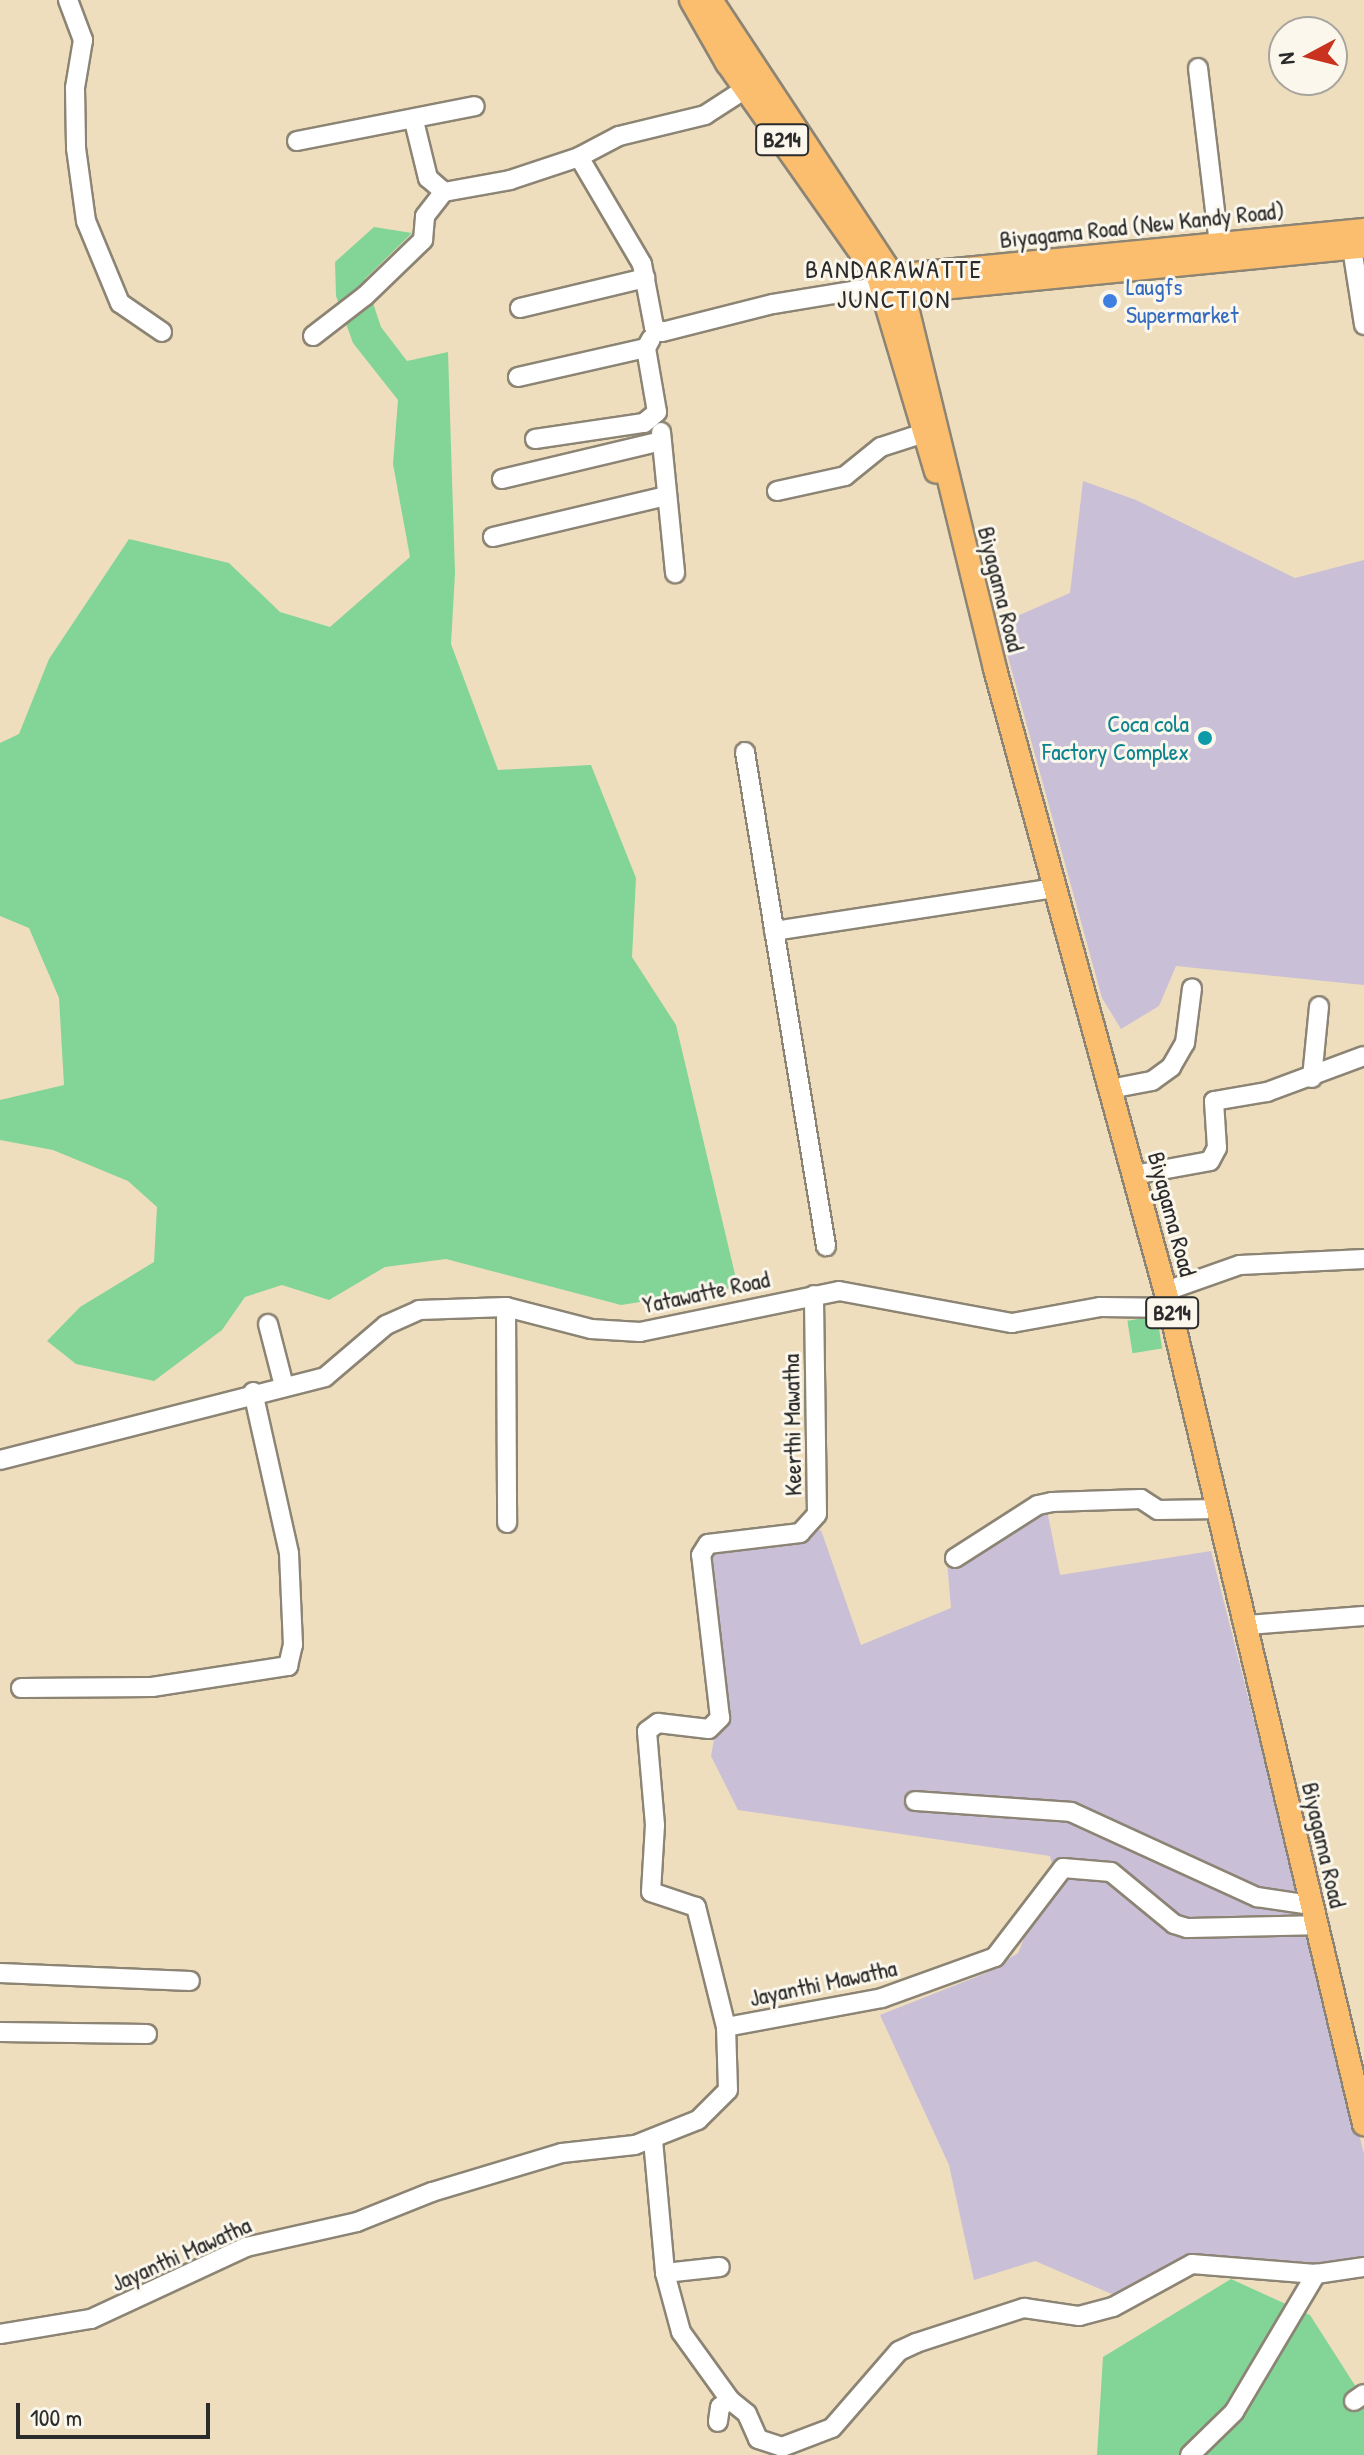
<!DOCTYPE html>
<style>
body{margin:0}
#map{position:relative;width:1364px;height:2455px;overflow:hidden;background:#eedebd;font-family:"Patrick Hand",sans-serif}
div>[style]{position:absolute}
.industrial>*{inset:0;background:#c9bfd7}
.green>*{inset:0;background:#83d597;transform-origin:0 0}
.roads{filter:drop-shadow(2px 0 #8c8474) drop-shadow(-2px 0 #8c8474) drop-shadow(0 2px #8c8474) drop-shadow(0 -2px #8c8474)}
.minor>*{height:18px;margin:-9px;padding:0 9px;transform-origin:9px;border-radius:9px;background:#fff}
.major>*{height:22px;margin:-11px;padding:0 11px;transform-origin:11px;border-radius:11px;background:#fbbe6e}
.dots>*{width:22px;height:22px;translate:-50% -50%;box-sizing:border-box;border:4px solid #fbf7ec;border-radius:50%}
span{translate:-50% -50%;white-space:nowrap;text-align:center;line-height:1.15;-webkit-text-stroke:6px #fbf7ec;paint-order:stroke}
.shield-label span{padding:2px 6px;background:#fbf7ec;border:2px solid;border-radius:6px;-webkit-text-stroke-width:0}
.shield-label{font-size:22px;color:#2b2b2b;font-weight:700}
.street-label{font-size:24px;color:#2b2b2b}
.shop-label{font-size:24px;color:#366cbe}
.left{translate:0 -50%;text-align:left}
.culture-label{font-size:24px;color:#0d838f}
.right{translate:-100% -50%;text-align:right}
.neighbourhood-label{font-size:26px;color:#2b2b2b;letter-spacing:2px}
.north{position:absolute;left:1268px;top:16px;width:80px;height:80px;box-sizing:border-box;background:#fbf7ec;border:2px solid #a8a59f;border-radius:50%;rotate:263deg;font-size:22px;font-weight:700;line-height:32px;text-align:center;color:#2b2b2b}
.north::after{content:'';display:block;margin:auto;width:28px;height:36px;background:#c8321e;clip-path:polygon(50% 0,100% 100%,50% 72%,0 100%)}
.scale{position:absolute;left:16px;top:2403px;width:194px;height:36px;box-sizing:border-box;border:4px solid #2b2b2b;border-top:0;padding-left:10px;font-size:24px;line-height:28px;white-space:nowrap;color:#2b2b2b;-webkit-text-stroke:6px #fbf7ec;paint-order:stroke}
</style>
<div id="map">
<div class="industrial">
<div style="clip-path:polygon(1083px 481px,1136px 500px,1295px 578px,1364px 560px,1364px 985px,1176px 966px,1159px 1006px,1121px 1029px,1102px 998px,999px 624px,1070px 593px)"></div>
<div style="clip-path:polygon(1047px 1510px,1060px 1575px,1211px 1551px,1364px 2154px,1364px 2262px,1316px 2273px,1192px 2259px,1114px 2295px,1035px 2261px,974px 2280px,949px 2165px,880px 2015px,986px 1973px,1018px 1953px,1031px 1921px,1059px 1892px,1050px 1856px,738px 1810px,711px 1756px,721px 1700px,695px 1541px,755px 1545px,821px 1530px,861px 1645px,951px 1608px,946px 1550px)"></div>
</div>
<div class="green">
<div style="clip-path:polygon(374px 227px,412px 233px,365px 279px,381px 327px,407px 361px,448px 352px,455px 573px,451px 644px,498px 770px,591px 765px,636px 878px,632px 957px,676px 1025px,738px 1287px,621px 1305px,446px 1259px,385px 1267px,329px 1300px,282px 1285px,245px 1297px,222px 1330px,154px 1381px,76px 1364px,47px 1341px,80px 1307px,154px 1262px,157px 1207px,128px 1181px,53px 1150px,0 1140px,0 1100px,64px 1085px,59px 998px,29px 928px,0 916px,0 743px,19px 734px,49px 659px,129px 539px,229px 563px,280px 612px,330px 627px,410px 557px,393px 464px,398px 400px,353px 343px,336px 296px,335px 262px)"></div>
<div style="left:1157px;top:1316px;width:33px;height:30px;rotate:81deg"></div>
<div style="clip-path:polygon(1231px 2279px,1310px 2315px,1356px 2387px,1364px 2390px,1364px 2455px,1097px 2455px,1103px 2357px)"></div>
</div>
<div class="roads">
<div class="minor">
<div style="left:68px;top:0;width:43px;rotate:69.4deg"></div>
<div style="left:83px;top:40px;width:49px;rotate:99.5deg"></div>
<div style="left:75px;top:88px;width:60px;rotate:89deg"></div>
<div style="left:76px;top:148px;width:74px;rotate:82.2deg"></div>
<div style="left:86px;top:221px;width:89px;rotate:67.5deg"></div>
<div style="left:120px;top:303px;width:51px;rotate:34.6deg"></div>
<div style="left:1198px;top:68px;width:177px;rotate:83.2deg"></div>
<div style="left:414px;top:121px;width:59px;rotate:76.2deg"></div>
<div style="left:428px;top:178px;width:21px;rotate:41deg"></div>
<div style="left:297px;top:141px;width:181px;rotate:-11.1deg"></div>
<div style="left:579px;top:157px;width:124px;rotate:59.5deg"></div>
<div style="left:642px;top:264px;width:64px;rotate:79.2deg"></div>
<div style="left:654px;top:327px;width:9px;rotate:32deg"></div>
<div style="left:662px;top:332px;width:114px;rotate:-14.2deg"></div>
<div style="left:773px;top:304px;width:110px;rotate:-9.4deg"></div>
<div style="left:1352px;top:248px;width:78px;rotate:81.1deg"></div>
<div style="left:520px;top:308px;width:129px;rotate:-13.5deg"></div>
<div style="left:313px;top:336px;width:66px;rotate:-37.6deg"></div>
<div style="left:365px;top:296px;width:81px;rotate:-44deg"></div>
<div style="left:423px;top:240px;width:24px;rotate:-85deg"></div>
<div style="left:425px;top:216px;width:31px;rotate:-52deg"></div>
<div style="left:444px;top:192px;width:67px;rotate:-10.3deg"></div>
<div style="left:510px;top:180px;width:73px;rotate:-18.4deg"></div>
<div style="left:579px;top:157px;width:45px;rotate:-27.7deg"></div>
<div style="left:619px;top:136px;width:89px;rotate:-13.7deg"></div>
<div style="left:705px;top:115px;width:61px;rotate:-32.9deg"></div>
<div style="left:518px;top:377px;width:131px;rotate:-12.8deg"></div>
<div style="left:646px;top:348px;width:10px;rotate:-61deg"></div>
<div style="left:661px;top:432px;width:142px;rotate:84.3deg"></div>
<div style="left:535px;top:439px;width:110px;rotate:-8.4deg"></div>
<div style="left:644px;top:423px;width:17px;rotate:-40deg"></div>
<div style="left:657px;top:412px;width:65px;rotate:-99.8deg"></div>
<div style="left:502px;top:479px;width:164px;rotate:-13.4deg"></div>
<div style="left:777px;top:491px;width:70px;rotate:-12.4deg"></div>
<div style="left:845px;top:476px;width:46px;rotate:-38.9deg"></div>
<div style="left:881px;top:447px;width:45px;rotate:-18deg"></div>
<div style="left:493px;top:537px;width:179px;rotate:-13.3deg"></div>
<div style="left:745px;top:752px;width:501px;rotate:80.69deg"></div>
<div style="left:774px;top:931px;width:284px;rotate:-8.7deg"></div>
<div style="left:1312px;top:1078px;width:72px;rotate:-84.4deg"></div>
<div style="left:1110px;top:1089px;width:43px;rotate:-10.8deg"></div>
<div style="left:1152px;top:1081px;width:24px;rotate:-36deg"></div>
<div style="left:1171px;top:1067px;width:28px;rotate:-60deg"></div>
<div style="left:1185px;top:1043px;width:55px;rotate:-82.7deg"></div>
<div style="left:1134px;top:1175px;width:77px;rotate:-10.4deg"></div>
<div style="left:1210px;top:1161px;width:15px;rotate:-62deg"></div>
<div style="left:1217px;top:1148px;width:47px;rotate:-93.7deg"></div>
<div style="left:1214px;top:1101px;width:54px;rotate:-9.6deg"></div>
<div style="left:1267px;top:1092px;width:103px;rotate:-20.4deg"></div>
<div style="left:1166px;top:1291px;width:78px;rotate:-19.4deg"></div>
<div style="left:1240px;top:1265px;width:124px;rotate:-2.8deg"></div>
<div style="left:506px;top:1307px;width:216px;rotate:89.7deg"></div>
<div style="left:268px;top:1324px;width:64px;rotate:75.5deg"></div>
<div style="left:0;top:1460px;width:335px;rotate:-14.3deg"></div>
<div style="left:325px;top:1377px;width:80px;rotate:-40.4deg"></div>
<div style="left:386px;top:1325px;width:36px;rotate:-24deg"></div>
<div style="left:419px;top:1310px;width:87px;rotate:-2deg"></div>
<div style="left:506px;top:1307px;width:88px;rotate:14.5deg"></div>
<div style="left:591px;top:1329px;width:49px;rotate:3.5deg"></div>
<div style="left:640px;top:1332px;width:203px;rotate:-11.6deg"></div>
<div style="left:839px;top:1291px;width:176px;rotate:10.5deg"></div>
<div style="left:1012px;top:1323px;width:89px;rotate:-10.3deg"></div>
<div style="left:1100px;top:1307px;width:70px;rotate:0.8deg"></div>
<div style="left:955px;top:1558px;width:98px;rotate:-32.6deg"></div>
<div style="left:1038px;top:1505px;width:14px;rotate:-12deg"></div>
<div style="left:1052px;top:1502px;width:89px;rotate:-1.9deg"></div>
<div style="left:1141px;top:1499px;width:20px;rotate:33deg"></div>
<div style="left:1158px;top:1510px;width:61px;rotate:-0.9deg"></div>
<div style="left:1247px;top:1625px;width:117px;rotate:-4.4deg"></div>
<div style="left:21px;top:1688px;width:131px;rotate:-0.4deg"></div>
<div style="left:152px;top:1687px;width:138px;rotate:-8.8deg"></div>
<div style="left:288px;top:1666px;width:22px;rotate:-77deg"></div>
<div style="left:293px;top:1645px;width:92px;rotate:-92.5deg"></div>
<div style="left:289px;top:1553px;width:165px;rotate:-102.6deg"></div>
<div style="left:915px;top:1801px;width:156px;rotate:4deg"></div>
<div style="left:1071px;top:1812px;width:205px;rotate:24.6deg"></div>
<div style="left:1257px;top:1897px;width:55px;rotate:8.4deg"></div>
<div style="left:0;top:1973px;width:190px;rotate:2.4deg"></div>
<div style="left:726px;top:2027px;width:124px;rotate:-104deg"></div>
<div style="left:696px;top:1907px;width:47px;rotate:-161.6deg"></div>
<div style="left:651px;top:1892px;width:67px;rotate:-86.6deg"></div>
<div style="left:655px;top:1825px;width:94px;rotate:-94.9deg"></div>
<div style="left:647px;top:1731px;width:14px;rotate:-36deg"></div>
<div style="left:658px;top:1723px;width:51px;rotate:6.7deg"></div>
<div style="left:709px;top:1729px;width:16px;rotate:-45deg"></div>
<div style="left:720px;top:1718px;width:164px;rotate:-96.6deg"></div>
<div style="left:701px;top:1555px;width:13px;rotate:-58deg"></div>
<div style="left:708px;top:1544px;width:93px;rotate:-6.8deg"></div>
<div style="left:800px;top:1533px;width:25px;rotate:-48deg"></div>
<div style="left:817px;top:1514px;width:219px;rotate:-90.8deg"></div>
<div style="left:0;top:2032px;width:147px;rotate:0.8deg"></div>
<div style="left:653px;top:2140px;width:134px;rotate:84.8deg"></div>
<div style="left:665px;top:2273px;width:55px;rotate:-6.2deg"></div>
<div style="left:665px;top:2273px;width:61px;rotate:74.8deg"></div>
<div style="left:681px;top:2332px;width:84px;rotate:54.2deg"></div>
<div style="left:730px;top:2400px;width:12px;rotate:145deg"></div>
<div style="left:720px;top:2407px;width:15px;rotate:98deg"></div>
<div style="left:0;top:2334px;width:92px;rotate:-9.4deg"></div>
<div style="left:91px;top:2319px;width:171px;rotate:-24.9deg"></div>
<div style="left:246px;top:2247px;width:114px;rotate:-12.7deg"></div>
<div style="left:357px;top:2222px;width:81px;rotate:-21.8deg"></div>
<div style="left:432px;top:2192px;width:136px;rotate:-16.7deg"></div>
<div style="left:562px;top:2153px;width:73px;rotate:-6.3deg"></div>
<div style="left:635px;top:2145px;width:68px;rotate:-21.6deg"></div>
<div style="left:698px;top:2120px;width:42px;rotate:-45deg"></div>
<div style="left:728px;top:2090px;width:63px;rotate:-91.8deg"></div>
<div style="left:726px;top:2027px;width:159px;rotate:-10.5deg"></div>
<div style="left:882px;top:1998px;width:120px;rotate:-19.9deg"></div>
<div style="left:995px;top:1957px;width:112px;rotate:-52.6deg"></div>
<div style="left:1063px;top:1868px;width:48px;rotate:4.8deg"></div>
<div style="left:1111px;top:1872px;width:82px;rotate:39.5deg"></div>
<div style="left:1174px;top:1924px;width:14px;rotate:17deg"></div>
<div style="left:1187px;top:1928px;width:128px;rotate:-1.3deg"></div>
<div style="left:730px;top:2400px;width:22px;rotate:39deg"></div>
<div style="left:747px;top:2414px;width:27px;rotate:66deg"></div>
<div style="left:758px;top:2439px;width:25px;rotate:18deg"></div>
<div style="left:782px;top:2447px;width:53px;rotate:-20.8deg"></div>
<div style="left:832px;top:2428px;width:102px;rotate:-49deg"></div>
<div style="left:899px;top:2351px;width:19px;rotate:-25deg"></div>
<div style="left:916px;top:2343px;width:114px;rotate:-18deg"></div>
<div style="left:1024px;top:2308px;width:56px;rotate:8.3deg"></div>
<div style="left:1079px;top:2316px;width:35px;rotate:-15deg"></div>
<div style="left:1113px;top:2307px;width:90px;rotate:-28.6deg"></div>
<div style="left:1192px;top:2264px;width:124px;rotate:4.6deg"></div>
<div style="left:1354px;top:2401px;width:12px;rotate:-35deg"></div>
<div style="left:1190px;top:2455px;width:62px;rotate:-44.3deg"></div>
<div style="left:1234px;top:2412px;width:161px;rotate:-59.3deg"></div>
<div style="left:1316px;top:2274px;width:49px;rotate:-8.3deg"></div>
</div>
<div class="major">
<div style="left:691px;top:0;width:73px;rotate:60.3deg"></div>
<div style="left:727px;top:63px;width:262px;rotate:54.8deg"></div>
<div style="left:878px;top:277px;width:203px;rotate:73.4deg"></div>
<div style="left:711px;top:0;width:349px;rotate:56.6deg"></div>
<div style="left:903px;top:291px;width:389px;rotate:76.3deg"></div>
<div style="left:995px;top:669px;width:663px;rotate:74.68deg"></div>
<div style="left:1170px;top:1308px;width:839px;rotate:76.63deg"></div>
<div style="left:883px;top:277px;width:483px;rotate:-5.6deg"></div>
<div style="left:891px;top:293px;width:475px;rotate:-5.6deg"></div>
</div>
</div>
<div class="dots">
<div style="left:1110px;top:301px;background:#3f7fe0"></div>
<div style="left:1205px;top:738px;background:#0f9aa8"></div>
</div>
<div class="shield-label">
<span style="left:782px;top:140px">B214</span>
<span style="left:1172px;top:1313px">B214</span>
</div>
<div class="street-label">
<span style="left:1142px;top:225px;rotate:-6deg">Biyagama Road (New Kandy Road)</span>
<span style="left:1001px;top:589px;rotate:76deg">Biyagama Road</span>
<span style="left:1172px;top:1214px;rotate:75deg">Biyagama Road</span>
<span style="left:706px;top:1292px;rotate:-12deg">Yatawatte Road</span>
<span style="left:792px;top:1425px;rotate:-91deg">Keerthi Mawatha</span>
<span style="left:1324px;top:1845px;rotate:77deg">Biyagama Road</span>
<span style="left:823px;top:1983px;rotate:-12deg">Jayanthi Mawatha</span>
<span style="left:181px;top:2254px;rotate:-24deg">Jayanthi Mawatha</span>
</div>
<div class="shop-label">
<span class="left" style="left:1126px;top:301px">Laugfs<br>Supermarket</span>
</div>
<div class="culture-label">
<span class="right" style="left:1189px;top:738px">Coca cola<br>Factory Complex</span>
</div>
<div class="neighbourhood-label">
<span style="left:894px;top:284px">BANDARAWATTE<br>JUNCTION</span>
</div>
<div class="north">N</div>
<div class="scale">100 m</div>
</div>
